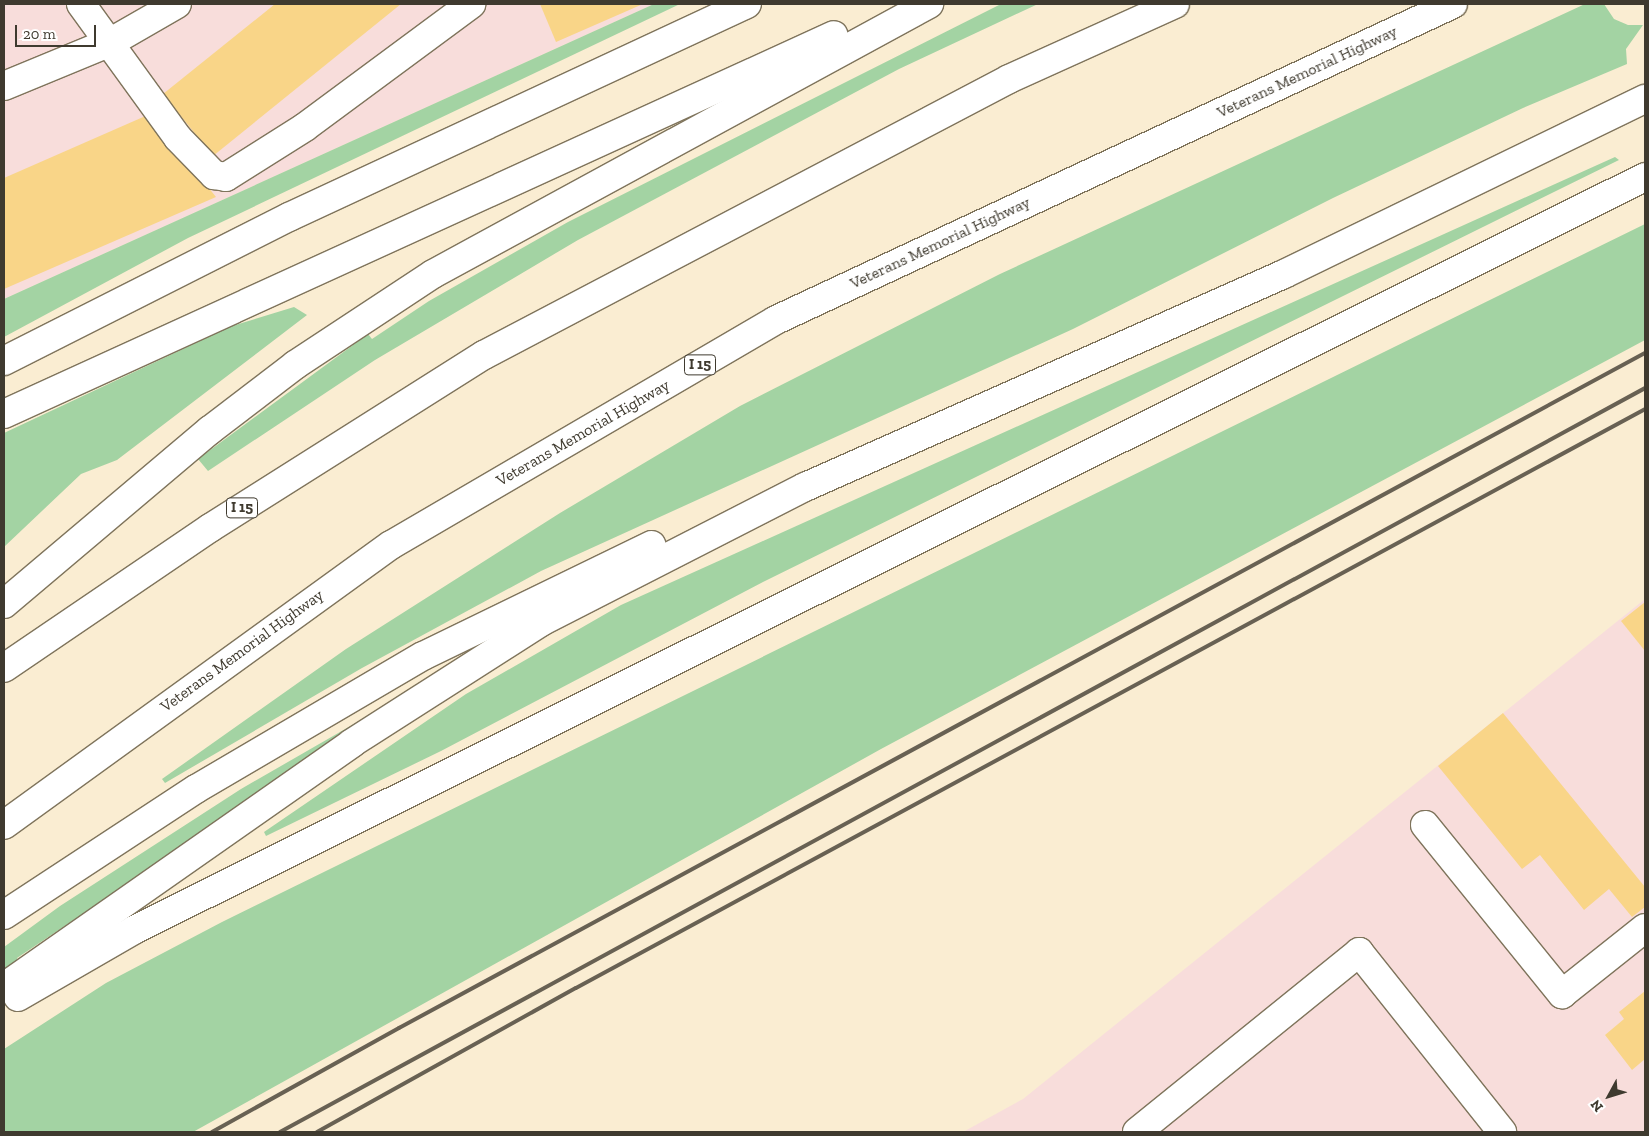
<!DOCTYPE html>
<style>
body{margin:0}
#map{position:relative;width:1649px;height:1136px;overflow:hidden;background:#faedd2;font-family:"Zilla Slab",serif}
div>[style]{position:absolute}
.industrial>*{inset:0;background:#f8dddb}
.green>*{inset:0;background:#a3d3a3}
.building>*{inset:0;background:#f9d588}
.roads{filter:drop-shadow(1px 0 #7f745c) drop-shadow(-1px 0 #7f745c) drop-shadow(0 1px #7f745c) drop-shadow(0 -1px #7f745c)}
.minor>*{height:28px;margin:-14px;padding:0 14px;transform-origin:14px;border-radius:14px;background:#fff}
.highway>*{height:28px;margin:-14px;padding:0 14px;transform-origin:14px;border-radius:14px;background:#fff}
.rail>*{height:4px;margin:-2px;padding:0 2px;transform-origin:2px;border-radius:2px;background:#686153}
span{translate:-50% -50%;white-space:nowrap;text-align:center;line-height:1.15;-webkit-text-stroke:4px #fff;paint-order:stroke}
.shield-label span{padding:1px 4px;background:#fff;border:1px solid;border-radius:4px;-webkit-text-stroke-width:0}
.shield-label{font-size:15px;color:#3f3a2f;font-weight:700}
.street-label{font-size:16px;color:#3f3a2f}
.frame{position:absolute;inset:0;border:5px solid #3f3a2f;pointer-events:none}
.north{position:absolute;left:1584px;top:1071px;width:50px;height:50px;-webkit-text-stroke:4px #fff;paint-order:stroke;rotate:231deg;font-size:14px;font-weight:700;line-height:20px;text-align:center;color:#3f3a2f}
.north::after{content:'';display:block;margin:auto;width:18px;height:22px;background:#3f3a2f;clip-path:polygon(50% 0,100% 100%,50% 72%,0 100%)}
.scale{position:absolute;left:15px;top:25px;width:81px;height:22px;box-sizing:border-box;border:2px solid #3f3a2f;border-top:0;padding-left:6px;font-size:15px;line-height:18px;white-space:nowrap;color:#3f3a2f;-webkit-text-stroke:4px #fff;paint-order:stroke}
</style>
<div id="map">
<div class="industrial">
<div style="clip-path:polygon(4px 4px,654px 4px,4px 299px)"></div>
<div style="clip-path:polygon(1645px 599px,1645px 1132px,963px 1132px,1023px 1099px)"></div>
</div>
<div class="green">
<div style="clip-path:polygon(654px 4px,680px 4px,188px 238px,4px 337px,4px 299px)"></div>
<div style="clip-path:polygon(1001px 4px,1038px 4px,899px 69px,578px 240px,375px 360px,208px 471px,198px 459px,368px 334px,372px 339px,429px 301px,568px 222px)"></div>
<div style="clip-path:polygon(1585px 4px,1604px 4px,1614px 19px,1628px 25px,1643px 25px,1626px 49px,1627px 64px,1523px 108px,1333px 198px,1073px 329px,541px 571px,362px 668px,165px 783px,162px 779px,346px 649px,560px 513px,740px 406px,1000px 274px)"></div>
<div style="clip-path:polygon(1615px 157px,1619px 160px,763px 582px,441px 751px,266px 836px,264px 832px,466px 694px,621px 605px)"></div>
<div style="clip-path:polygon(1645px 224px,1645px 340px,881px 749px,193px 1132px,4px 1132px,4px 1049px,106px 983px,222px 922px)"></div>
<div style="clip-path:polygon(294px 307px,307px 315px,117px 460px,81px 474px,4px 547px,4px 433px,232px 326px)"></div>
<div style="clip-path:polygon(373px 713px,376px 717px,17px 958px,20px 963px,4px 973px,4px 947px,60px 906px,241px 789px)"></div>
</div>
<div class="building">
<div style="clip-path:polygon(275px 4px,401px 4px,213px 156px,163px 94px)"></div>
<div style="clip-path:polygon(540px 4px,643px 4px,556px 42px)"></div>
<div style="clip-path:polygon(150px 114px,216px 197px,4px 289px,4px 178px)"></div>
<div style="clip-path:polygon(1645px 602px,1645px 651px,1621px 621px)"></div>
<div style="clip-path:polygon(1503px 713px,1645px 887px,1645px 907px,1632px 917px,1609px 889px,1584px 910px,1540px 855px,1522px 869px,1438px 766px)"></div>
<div style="clip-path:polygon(1645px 991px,1645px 1059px,1632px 1070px,1605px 1035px,1624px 1019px,1619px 1012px)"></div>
</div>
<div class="roads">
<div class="minor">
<div style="left:81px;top:4px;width:165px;rotate:54.1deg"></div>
<div style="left:178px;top:138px;width:52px;rotate:45.8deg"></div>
<div style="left:214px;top:175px;width:12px;rotate:9deg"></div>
<div style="left:226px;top:177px;width:93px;rotate:-32.3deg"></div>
<div style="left:305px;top:127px;width:207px;rotate:-36.5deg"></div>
<div style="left:4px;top:86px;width:116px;rotate:-22.4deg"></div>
<div style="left:111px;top:42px;width:76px;rotate:-29.9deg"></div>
<div style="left:1425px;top:825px;width:218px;rotate:51deg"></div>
<div style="left:1562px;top:994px;width:106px;rotate:-38.5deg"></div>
<div style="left:1137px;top:1132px;width:286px;rotate:-39deg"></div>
<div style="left:1359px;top:952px;width:230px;rotate:51.5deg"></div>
</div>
<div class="highway">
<div style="left:4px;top:361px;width:319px;rotate:-26.8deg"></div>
<div style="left:289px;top:217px;width:505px;rotate:-24.94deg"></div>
<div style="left:4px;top:414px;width:912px;rotate:-24.54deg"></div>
<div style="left:4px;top:604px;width:270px;rotate:-40.2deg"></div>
<div style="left:210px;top:430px;width:107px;rotate:-37.4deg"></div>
<div style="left:295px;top:365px;width:165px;rotate:-33.4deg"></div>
<div style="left:433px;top:274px;width:565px;rotate:-28.56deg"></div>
<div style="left:4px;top:668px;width:249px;rotate:-34.2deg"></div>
<div style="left:210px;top:528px;width:324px;rotate:-32.3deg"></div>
<div style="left:484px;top:355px;width:593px;rotate:-27.73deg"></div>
<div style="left:1009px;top:79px;width:182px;rotate:-24.3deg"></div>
<div style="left:4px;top:825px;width:478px;rotate:-35.9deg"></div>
<div style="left:391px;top:545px;width:446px;rotate:-30.3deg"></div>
<div style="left:776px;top:320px;width:747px;rotate:-25.02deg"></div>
<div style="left:4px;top:915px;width:230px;rotate:-33.3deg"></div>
<div style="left:196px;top:789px;width:263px;rotate:-30.4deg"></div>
<div style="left:423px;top:656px;width:254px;rotate:-25.9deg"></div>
<div style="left:4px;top:987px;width:425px;rotate:-35deg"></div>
<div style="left:352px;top:743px;width:224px;rotate:-32.6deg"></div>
<div style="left:541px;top:622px;width:297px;rotate:-27.1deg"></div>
<div style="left:805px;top:487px;width:524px;rotate:-23.97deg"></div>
<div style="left:1284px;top:274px;width:401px;rotate:-25.9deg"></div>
<div style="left:18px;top:997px;width:134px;rotate:-30deg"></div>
<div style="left:134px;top:930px;width:1688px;rotate:-26.49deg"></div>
</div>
</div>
<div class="rail">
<div style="left:212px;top:1132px;width:214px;rotate:-29.1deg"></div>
<div style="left:399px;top:1028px;width:1417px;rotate:-28.45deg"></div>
<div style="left:280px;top:1132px;width:1555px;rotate:-28.59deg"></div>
<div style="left:317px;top:1132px;width:296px;rotate:-29.1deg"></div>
<div style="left:576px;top:988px;width:1216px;rotate:-28.44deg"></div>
</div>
<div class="shield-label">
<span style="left:700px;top:365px">I 15</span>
<span style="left:242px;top:508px">I 15</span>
</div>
<div class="street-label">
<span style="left:1307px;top:72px;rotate:-25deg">Veterans Memorial Highway</span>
<span style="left:940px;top:243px;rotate:-25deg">Veterans Memorial Highway</span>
<span style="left:583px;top:433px;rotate:-30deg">Veterans Memorial Highway</span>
<span style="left:242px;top:651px;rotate:-36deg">Veterans Memorial Highway</span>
</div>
<div class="frame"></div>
<div class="north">N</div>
<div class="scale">20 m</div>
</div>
